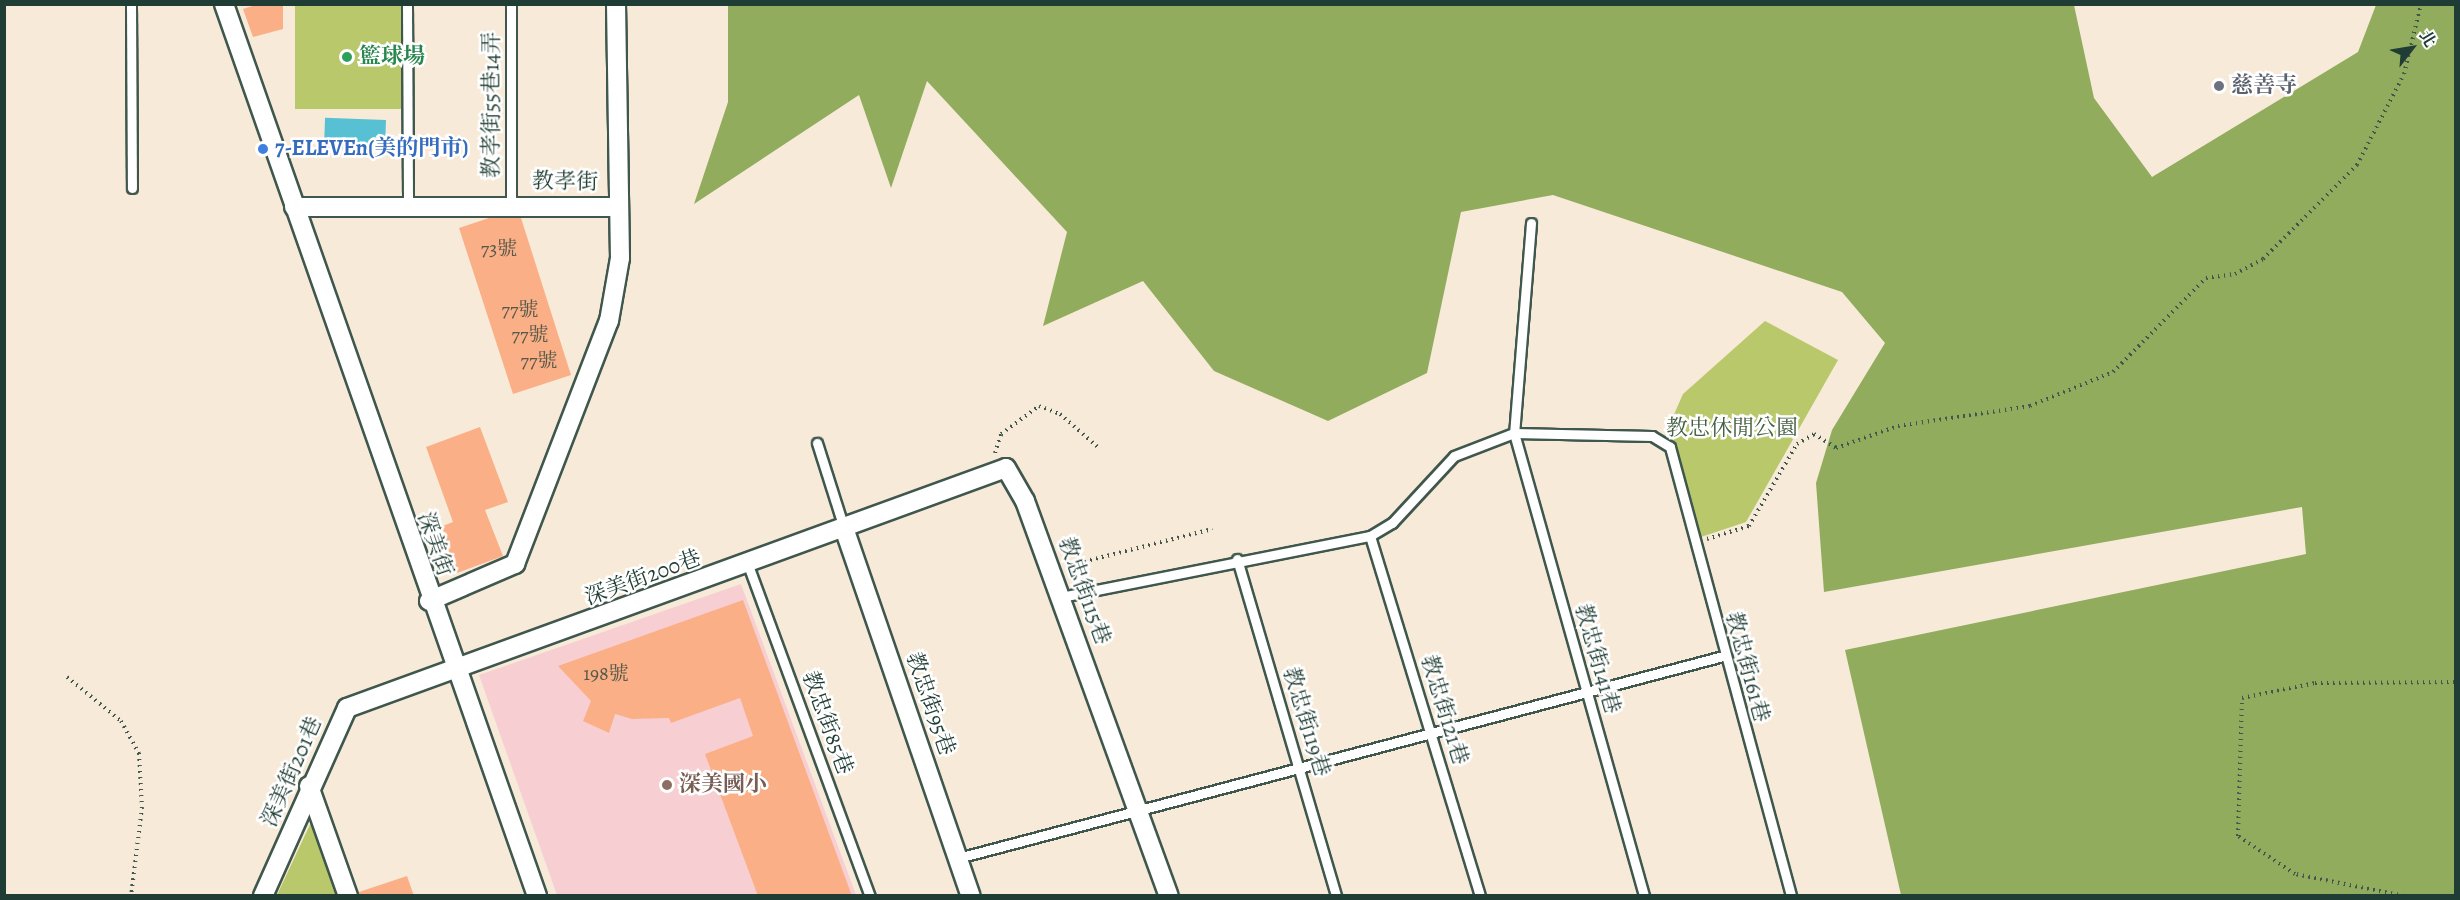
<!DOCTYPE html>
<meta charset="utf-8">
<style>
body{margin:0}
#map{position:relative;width:2460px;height:900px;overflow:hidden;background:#f7ead8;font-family:Alegreya,"Noto Serif TC",serif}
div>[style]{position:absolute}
.built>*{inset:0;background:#f7cfd2}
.green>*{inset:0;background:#b8c86a;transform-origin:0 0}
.forest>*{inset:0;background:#92ac5e}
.water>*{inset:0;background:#57c1d3;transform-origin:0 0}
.building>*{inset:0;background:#fbaf87}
.path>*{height:4px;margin-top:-2px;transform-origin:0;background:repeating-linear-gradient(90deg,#3f574d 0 1.5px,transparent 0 6px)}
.roads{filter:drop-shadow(2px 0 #3f574d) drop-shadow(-2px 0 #3f574d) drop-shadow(0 2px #3f574d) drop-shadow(0 -2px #3f574d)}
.lane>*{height:9px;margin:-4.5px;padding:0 4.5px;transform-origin:4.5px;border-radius:4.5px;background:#fff}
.street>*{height:18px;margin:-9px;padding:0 9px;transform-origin:9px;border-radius:9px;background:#fff}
.dots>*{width:16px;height:16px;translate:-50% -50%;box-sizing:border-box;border:3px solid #fff;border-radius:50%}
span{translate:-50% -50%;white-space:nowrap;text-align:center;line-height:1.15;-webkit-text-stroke:5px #fff;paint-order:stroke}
.number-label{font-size:20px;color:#565a49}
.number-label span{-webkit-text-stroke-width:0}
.leisure-label{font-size:22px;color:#27864d;font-weight:700}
.left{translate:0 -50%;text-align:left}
.worship-label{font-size:22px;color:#5b616d;font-weight:700}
.street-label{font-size:22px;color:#1f3d34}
.shop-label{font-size:22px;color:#366cbe;font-weight:700}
.park-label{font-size:22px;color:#456042}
.education-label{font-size:22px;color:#785e54;font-weight:700}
.frame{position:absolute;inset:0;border:6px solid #1f3d34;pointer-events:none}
.north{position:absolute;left:2382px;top:18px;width:60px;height:60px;-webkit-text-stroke:4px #fff;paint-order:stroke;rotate:59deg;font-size:16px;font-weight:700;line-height:24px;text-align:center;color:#1f3d34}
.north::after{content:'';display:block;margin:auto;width:21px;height:27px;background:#1f3d34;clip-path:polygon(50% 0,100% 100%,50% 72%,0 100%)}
</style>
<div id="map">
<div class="built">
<div style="clip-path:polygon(741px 584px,856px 895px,557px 895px,479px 675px)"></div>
</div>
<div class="green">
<div style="left:295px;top:5px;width:106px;height:104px"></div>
<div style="clip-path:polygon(1765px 321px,1838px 360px,1746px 522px,1701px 537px,1668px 428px,1683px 394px)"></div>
<div style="clip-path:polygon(313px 818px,338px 895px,277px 895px)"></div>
</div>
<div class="forest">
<div style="clip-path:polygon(728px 5px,2074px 5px,2094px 98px,2152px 177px,2358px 52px,2376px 5px,2455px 5px,2455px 895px,1901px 895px,1845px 650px,2306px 554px,2302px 507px,1824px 592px,1816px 483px,1832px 430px,1885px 343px,1842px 292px,1553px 195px,1461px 212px,1427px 373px,1328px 421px,1214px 371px,1143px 281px,1043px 326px,1067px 232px,927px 81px,891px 188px,859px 95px,694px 204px,728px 102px)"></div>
</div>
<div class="water">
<div style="left:386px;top:120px;width:30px;height:61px;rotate:92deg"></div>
</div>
<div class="building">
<div style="clip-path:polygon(258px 4px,283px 4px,283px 29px,253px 37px,243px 9px)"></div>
<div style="clip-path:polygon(489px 218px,521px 218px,571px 375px,513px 394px,459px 228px)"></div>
<div style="clip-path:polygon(480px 427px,508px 502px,485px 510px,503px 556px,457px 573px,440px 527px,453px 522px,426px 447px)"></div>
<div style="clip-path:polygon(743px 600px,852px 896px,758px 896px,705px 754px,753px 736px,740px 698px,671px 723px,669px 718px,632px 719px,615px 714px,609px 733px,583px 721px,591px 701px,558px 666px)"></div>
<div style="clip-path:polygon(407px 876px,414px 896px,359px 896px,359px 892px)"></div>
</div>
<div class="path">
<div style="left:995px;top:453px;width:20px;rotate:-72deg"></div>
<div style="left:1001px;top:434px;width:47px;rotate:-36.4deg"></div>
<div style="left:1039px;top:406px;width:22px;rotate:21deg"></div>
<div style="left:1060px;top:414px;width:52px;rotate:41.1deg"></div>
<div style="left:1707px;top:539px;width:44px;rotate:-17.2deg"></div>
<div style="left:1749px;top:526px;width:95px;rotate:-59.7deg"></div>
<div style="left:1797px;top:444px;width:20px;rotate:-30deg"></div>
<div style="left:1814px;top:434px;width:26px;rotate:32deg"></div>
<div style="left:1836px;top:448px;width:66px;rotate:-19.5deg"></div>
<div style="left:1898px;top:426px;width:134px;rotate:-8.6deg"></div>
<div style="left:2030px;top:406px;width:90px;rotate:-22.3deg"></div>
<div style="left:2113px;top:372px;width:132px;rotate:-45.3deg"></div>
<div style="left:2206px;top:278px;width:29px;rotate:-8deg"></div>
<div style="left:2235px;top:274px;width:32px;rotate:-28deg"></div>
<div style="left:2263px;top:259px;width:133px;rotate:-45deg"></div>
<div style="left:2357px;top:165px;width:102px;rotate:-62.7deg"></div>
<div style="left:2404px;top:74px;width:72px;rotate:-76.3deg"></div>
<div style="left:1067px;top:566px;width:150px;rotate:-14.3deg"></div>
<div style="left:67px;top:677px;width:70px;rotate:39.2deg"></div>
<div style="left:121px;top:721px;width:37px;rotate:61deg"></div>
<div style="left:139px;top:753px;width:54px;rotate:86.8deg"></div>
<div style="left:142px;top:807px;width:90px;rotate:97deg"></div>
<div style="left:2404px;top:896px;width:111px;rotate:-168.6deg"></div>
<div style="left:2295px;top:874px;width:69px;rotate:-146.3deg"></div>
<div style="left:2238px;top:836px;width:138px;rotate:-88.3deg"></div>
<div style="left:2242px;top:698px;width:75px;rotate:-11.6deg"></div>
<div style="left:2315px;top:683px;width:141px;rotate:-0.4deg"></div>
</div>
<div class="roads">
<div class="lane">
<div style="left:131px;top:4px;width:184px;rotate:89.7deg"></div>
<div style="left:407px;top:4px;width:202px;rotate:89.7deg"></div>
<div style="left:511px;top:4px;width:201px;rotate:90deg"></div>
<div style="left:1531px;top:223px;width:211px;rotate:94.6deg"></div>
<div style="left:1514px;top:433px;width:481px;rotate:74.3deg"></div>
<div style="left:817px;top:443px;width:89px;rotate:72.4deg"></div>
<div style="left:1370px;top:536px;width:376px;rotate:73deg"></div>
<div style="left:1237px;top:559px;width:351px;rotate:73.6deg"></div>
<div style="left:748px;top:565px;width:353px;rotate:69.8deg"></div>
<div style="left:1061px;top:597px;width:315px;rotate:-11.2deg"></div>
<div style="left:1370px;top:536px;width:26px;rotate:-31deg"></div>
<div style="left:1392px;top:523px;width:91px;rotate:-47.2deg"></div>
<div style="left:1454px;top:456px;width:64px;rotate:-21deg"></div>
<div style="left:1514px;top:433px;width:138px;rotate:1.2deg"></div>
<div style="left:1652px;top:436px;width:21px;rotate:31deg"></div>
<div style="left:1670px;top:447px;width:465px;rotate:74.9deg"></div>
<div style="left:958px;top:858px;width:791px;rotate:-14.79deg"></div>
</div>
<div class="street">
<div style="left:224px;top:4px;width:945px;rotate:70.66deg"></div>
<div style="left:294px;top:207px;width:323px"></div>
<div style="left:844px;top:528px;width:389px;rotate:71deg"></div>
<div style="left:429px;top:601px;width:94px;rotate:-23.3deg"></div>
<div style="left:515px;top:564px;width:261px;rotate:-68.9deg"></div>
<div style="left:609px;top:321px;width:64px;rotate:-80.1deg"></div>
<div style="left:620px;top:258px;width:254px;rotate:-90.9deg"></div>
<div style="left:309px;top:786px;width:117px;rotate:70.5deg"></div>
<div style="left:263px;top:896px;width:206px;rotate:-65.9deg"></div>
<div style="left:347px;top:708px;width:701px;rotate:-20.01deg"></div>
<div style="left:1006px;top:468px;width:38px;rotate:60deg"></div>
<div style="left:1025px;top:501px;width:420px;rotate:70deg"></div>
</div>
</div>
<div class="dots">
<div style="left:347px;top:57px;background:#2e9e5b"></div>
<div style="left:2219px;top:86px;background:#6b7280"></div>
<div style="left:263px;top:149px;background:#3f7fe0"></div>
<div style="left:667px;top:785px;background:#8d6e63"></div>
</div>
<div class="number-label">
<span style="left:499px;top:248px">73號</span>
<span style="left:520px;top:309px">77號</span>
<span style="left:530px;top:334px">77號</span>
<span style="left:539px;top:360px">77號</span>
<span style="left:606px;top:673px">198號</span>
</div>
<div class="leisure-label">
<span class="left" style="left:359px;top:57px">籃球場</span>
</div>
<div class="worship-label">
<span class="left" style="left:2231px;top:86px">慈善寺</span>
</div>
<div class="street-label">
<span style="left:492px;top:105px;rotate:-90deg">教孝街55巷14弄</span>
<span style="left:565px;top:182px;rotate:1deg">教孝街</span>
<span style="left:435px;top:544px;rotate:71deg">深美街</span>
<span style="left:643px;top:578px;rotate:-20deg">深美街200巷</span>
<span style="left:1084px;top:591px;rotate:70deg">教忠街115巷</span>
<span style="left:1597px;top:659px;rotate:74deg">教忠街141巷</span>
<span style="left:1747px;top:667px;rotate:75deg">教忠街161巷</span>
<span style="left:930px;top:704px;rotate:71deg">教忠街95巷</span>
<span style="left:1444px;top:710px;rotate:73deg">教忠街121巷</span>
<span style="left:1306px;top:722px;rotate:73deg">教忠街119巷</span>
<span style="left:827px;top:723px;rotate:70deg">教忠街85巷</span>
<span style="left:292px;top:772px;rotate:-66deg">深美街201巷</span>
</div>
<div class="shop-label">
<span class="left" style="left:275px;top:149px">7-ELEVEn(美的門市)</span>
</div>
<div class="park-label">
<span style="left:1732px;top:429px">教忠休閒公園</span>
</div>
<div class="education-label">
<span class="left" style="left:679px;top:785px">深美國小</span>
</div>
<div class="frame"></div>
<div class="north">北</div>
</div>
